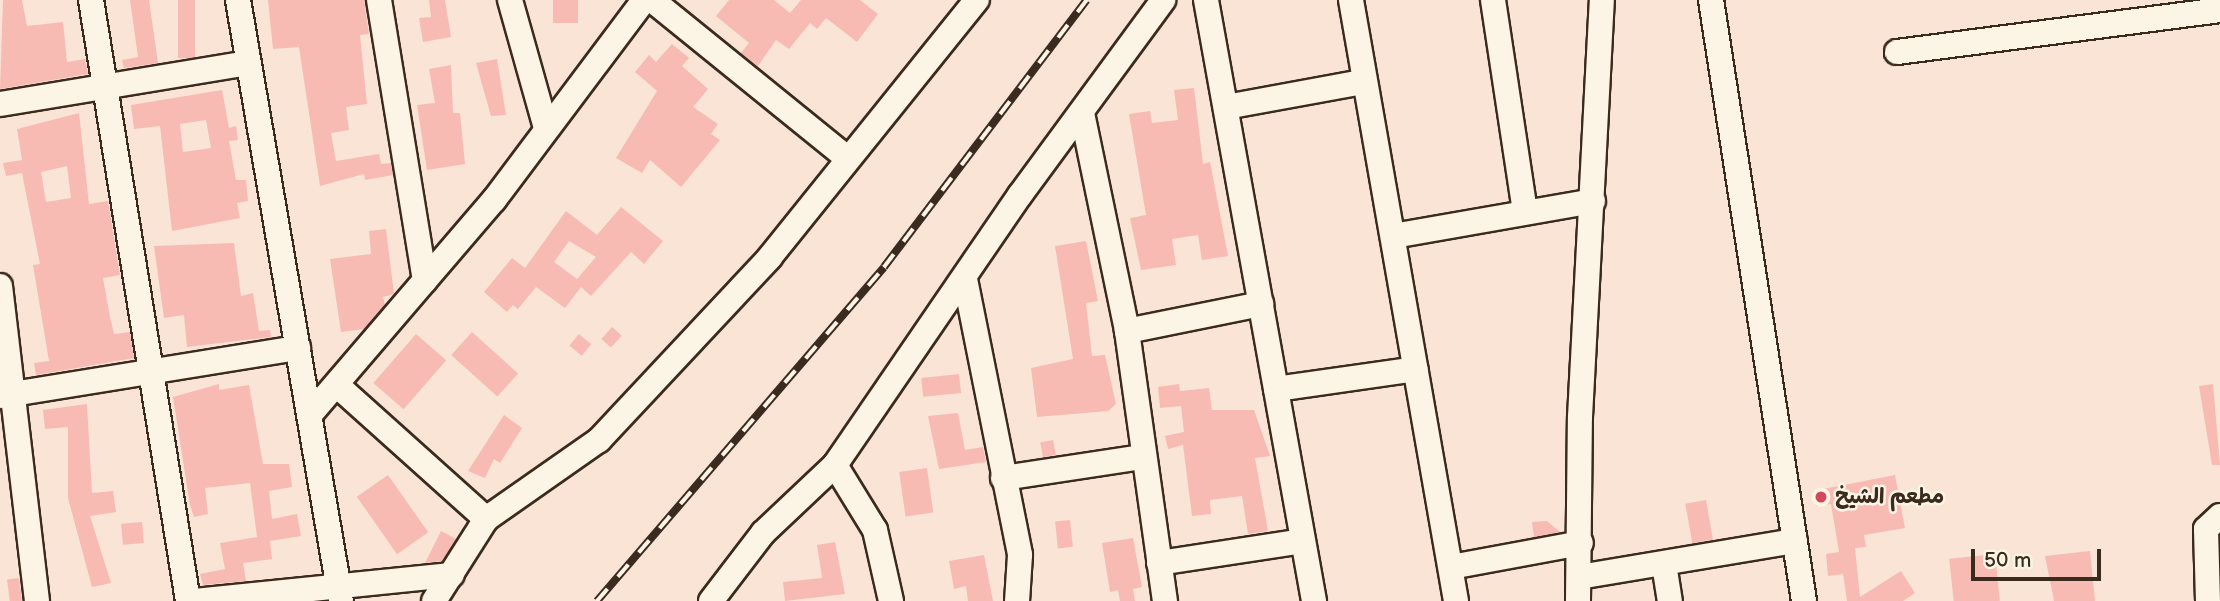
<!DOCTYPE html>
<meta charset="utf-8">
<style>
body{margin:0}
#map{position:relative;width:2220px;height:601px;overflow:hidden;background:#fae4d6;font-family:"Balsamiq Sans","Playpen Sans Arabic",sans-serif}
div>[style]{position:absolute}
.building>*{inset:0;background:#f7bbb3;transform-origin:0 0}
.roads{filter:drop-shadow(2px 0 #3b2a1e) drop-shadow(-2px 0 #3b2a1e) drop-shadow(0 2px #3b2a1e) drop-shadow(0 -2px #3b2a1e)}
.minor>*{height:24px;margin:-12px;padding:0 12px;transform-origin:12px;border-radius:12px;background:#fcf5e5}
.rail>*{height:8px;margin-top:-4px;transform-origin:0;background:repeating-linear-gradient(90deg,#fcf5e5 0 16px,#3b2a1e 0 32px);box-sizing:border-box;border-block:2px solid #3b2a1e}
.dots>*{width:19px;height:19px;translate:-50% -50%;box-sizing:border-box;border:4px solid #fcf5e5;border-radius:50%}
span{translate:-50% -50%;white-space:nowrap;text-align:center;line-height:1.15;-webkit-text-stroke:5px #fcf5e5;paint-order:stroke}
.poi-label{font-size:21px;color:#3b2a1e;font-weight:700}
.left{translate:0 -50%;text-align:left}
.scale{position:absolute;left:1971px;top:549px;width:130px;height:32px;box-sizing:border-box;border:4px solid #3b2a1e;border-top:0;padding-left:9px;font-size:21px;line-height:24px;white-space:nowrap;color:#3b2a1e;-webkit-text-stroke:5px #fcf5e5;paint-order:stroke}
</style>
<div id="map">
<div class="building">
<div style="clip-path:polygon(3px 0,22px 0,27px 26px,63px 22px,67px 62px,85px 59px,88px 74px,0 89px)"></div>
<div style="clip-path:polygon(130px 0,149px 0,158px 63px,124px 68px,122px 60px,138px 57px)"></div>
<div style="left:178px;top:0;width:17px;height:58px"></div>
<div style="clip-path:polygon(268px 0,364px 0,369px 34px,360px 35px,367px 104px,346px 107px,349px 130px,331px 133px,336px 161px,379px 154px,381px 164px,391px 163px,393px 175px,365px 180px,364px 174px,320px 186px,299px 47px,273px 49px)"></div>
<div style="clip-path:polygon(429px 0,445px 0,451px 37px,423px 42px,419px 18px,431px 17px)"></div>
<div style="left:553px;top:0;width:25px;height:23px"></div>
<div style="clip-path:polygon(729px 0,774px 0,790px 13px,801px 0,860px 0,878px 14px,857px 42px,826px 18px,817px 29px,810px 23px,789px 49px,776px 40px,758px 66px,741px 53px,749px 43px,716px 16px)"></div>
<div style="clip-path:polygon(672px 44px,689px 58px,682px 66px,708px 89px,693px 107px,718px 124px,711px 134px,720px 140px,681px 187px,650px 160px,642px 173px,616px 158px,657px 91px,635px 72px,649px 55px,656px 62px)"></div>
<div style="clip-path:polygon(497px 59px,506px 115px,491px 116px,476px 63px)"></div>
<div style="clip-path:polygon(451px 65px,453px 113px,460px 113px,465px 164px,427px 170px,417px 105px,435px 103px,429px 69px)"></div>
<div style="clip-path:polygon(1194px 88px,1203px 164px,1210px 162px,1228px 256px,1202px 260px,1198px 235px,1172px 239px,1176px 265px,1141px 270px,1130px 218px,1146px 215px,1129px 114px,1150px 111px,1152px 123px,1178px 120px,1174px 90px)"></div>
<div style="clip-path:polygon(evenodd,222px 90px,229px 128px,236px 126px,238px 140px,229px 141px,236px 180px,246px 180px,248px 201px,237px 203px,240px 218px,172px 231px,160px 126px,134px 129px,131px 105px,222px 90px,206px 120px,211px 148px,183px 152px,180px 124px,206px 120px)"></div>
<div style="clip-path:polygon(evenodd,79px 113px,89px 204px,108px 201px,120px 275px,103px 278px,110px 317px,114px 334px,130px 332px,134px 358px,36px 375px,34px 363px,49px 361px,33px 265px,40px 264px,22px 173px,6px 176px,3px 163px,22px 160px,17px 129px,79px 113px,67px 166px,71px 198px,46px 202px,41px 172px,67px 166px)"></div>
<div style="clip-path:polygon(evenodd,621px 207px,663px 241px,644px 264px,631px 252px,591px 296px,581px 287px,565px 308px,536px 287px,518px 309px,513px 305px,507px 312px,484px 292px,512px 258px,525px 268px,566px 211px,597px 235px,621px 207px,569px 241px,596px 257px,577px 279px,554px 262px,569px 241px)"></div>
<div style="clip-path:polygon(386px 229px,394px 294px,383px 297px,385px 305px,364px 329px,341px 332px,330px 259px,371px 254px,369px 231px)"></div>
<div style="clip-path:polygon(1086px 241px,1098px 301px,1086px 303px,1092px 356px,1105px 355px,1116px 404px,1108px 411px,1037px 417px,1031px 368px,1073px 359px,1055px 246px)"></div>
<div style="clip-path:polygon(234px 243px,241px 296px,253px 293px,259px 331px,270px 330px,271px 337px,187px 347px,184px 315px,164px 318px,154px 246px)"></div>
<div style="left:612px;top:327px;width:13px;height:16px;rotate:42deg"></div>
<div style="left:472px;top:332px;width:62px;height:31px;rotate:42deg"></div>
<div style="left:416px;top:334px;width:40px;height:65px;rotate:41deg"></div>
<div style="left:579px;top:334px;width:16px;height:15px;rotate:40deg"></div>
<div style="left:959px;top:374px;width:19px;height:38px;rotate:84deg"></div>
<div style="clip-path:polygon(219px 384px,219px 390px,249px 385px,263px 464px,289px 464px,292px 487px,269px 491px,272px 519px,297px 514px,301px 536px,270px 541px,272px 559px,243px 563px,246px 581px,203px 585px,200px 574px,225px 569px,220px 543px,257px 537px,250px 483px,205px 488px,208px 514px,194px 517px,190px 505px,173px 397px)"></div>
<div style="clip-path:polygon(1179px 384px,1180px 391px,1209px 388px,1212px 410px,1254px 410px,1270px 456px,1255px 458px,1268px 531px,1248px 534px,1242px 496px,1210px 500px,1211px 514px,1192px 516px,1183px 445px,1168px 449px,1165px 436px,1184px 432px,1181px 406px,1160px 408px,1158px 387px)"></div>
<div style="clip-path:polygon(2213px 384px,2220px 465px,2212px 465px,2199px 386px)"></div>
<div style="clip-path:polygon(87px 404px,92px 493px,113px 491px,116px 512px,90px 516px,111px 583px,92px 587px,68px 498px,68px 427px,45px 429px,43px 410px)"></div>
<div style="clip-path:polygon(958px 413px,965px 450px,983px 447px,986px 462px,939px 469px,928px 416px)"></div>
<div style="clip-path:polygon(504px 415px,522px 428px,500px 463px,494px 459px,485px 478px,468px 471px)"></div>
<div style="left:1053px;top:440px;width:15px;height:13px;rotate:79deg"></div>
<div style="left:927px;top:468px;width:45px;height:28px;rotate:82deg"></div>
<div style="left:388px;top:475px;width:70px;height:38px;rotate:55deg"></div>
<div style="clip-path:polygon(1895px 475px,1905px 528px,1864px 535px,1866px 547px,1855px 548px,1860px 597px,1901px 571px,1915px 593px,1903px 601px,1847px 601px,1843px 574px,1828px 576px,1826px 554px,1839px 552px,1831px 504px,1816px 506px,1813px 491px)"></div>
<div style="left:1706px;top:500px;width:40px;height:21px;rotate:80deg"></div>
<div style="left:1070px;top:520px;width:27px;height:15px;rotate:84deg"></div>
<div style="clip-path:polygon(1547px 521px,1560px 532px,1534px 537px,1532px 522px)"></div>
<div style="left:142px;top:522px;width:21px;height:21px;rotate:85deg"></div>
<div style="clip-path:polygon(441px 531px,456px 539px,442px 561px,425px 563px)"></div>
<div style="clip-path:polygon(1133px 538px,1142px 587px,1133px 589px,1135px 601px,1120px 601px,1118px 590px,1110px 592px,1102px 543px)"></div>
<div style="clip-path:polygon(835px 542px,845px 594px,785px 601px,783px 582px,822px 578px,817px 545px)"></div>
<div style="clip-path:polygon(2090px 551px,2095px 601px,2054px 601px,2045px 556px)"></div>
<div style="left:1995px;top:554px;width:47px;height:46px;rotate:84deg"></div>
<div style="clip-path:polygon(984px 555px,993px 601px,968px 601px,966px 586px,954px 589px,949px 561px)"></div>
<div style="left:19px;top:578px;width:23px;height:12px;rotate:83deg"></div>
</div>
<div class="roads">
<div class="minor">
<div style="left:91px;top:0;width:609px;rotate:80.83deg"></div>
<div style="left:238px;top:0;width:610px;rotate:80.28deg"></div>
<div style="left:379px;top:0;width:284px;rotate:80.7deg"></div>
<div style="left:510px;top:0;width:133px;rotate:74.3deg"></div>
<div style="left:652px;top:0;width:251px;rotate:39deg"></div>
<div style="left:1206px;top:0;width:611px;rotate:79.81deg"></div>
<div style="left:1351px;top:0;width:610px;rotate:80.09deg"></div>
<div style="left:1493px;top:0;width:214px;rotate:81.4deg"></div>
<div style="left:1711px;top:0;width:608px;rotate:81.2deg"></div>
<div style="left:1897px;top:52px;width:326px;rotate:-7.4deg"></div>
<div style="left:0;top:104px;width:251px;rotate:-9.4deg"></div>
<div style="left:1226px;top:107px;width:138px;rotate:-10.4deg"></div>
<div style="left:1082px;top:113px;width:223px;rotate:78.3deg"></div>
<div style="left:1127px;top:331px;width:273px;rotate:82deg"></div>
<div style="left:1393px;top:236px;width:203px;rotate:-9.9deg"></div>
<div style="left:965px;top:279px;width:281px;rotate:78.7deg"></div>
<div style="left:1020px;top:555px;width:46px;rotate:93.7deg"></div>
<div style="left:0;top:286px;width:317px;rotate:83.3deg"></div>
<div style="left:1127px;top:331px;width:137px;rotate:-11.4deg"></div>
<div style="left:339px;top:387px;width:198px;rotate:41.9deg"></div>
<div style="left:1276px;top:389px;width:141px;rotate:-8.1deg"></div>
<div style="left:0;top:396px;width:302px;rotate:-9.2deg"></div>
<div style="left:313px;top:411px;width:278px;rotate:-49.4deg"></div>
<div style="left:494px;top:200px;width:250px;rotate:-53.1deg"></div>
<div style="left:835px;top:465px;width:76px;rotate:58.4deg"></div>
<div style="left:875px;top:530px;width:73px;rotate:77.3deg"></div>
<div style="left:1003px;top:478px;width:141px;rotate:-8.6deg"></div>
<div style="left:1159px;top:563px;width:145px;rotate:-8.7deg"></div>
<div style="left:1664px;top:564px;width:37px;rotate:81deg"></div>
<div style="left:1451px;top:567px;width:132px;rotate:-10.5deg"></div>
<div style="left:1579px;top:577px;width:219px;rotate:-9.5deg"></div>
<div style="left:194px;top:601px;width:259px;rotate:-5.8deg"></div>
<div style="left:434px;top:601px;width:97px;rotate:-57.6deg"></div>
<div style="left:486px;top:519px;width:138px;rotate:-35deg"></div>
<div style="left:599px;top:440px;width:250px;rotate:-46.9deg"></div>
<div style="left:770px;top:257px;width:330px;rotate:-51.2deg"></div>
<div style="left:711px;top:601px;width:86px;rotate:-52.6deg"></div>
<div style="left:763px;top:533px;width:99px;rotate:-43.4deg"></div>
<div style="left:835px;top:465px;width:327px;rotate:-55.6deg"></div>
<div style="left:1020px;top:195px;width:242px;rotate:-53.7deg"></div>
<div style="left:1578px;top:601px;width:184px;rotate:-89.4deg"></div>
<div style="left:1580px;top:417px;width:418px;rotate:-87deg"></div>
<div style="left:2208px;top:601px;width:72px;rotate:-91.6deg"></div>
<div style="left:2206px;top:529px;width:19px;rotate:-43deg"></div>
</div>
</div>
<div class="rail">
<div style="left:597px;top:601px;width:440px;rotate:-49.3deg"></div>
<div style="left:884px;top:267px;width:335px;rotate:-52.8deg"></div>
</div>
<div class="dots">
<div style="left:1821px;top:497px;background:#d1495b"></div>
</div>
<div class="poi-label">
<span class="left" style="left:1835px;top:497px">مطعم الشيخ</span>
</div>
<div class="scale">50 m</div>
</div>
